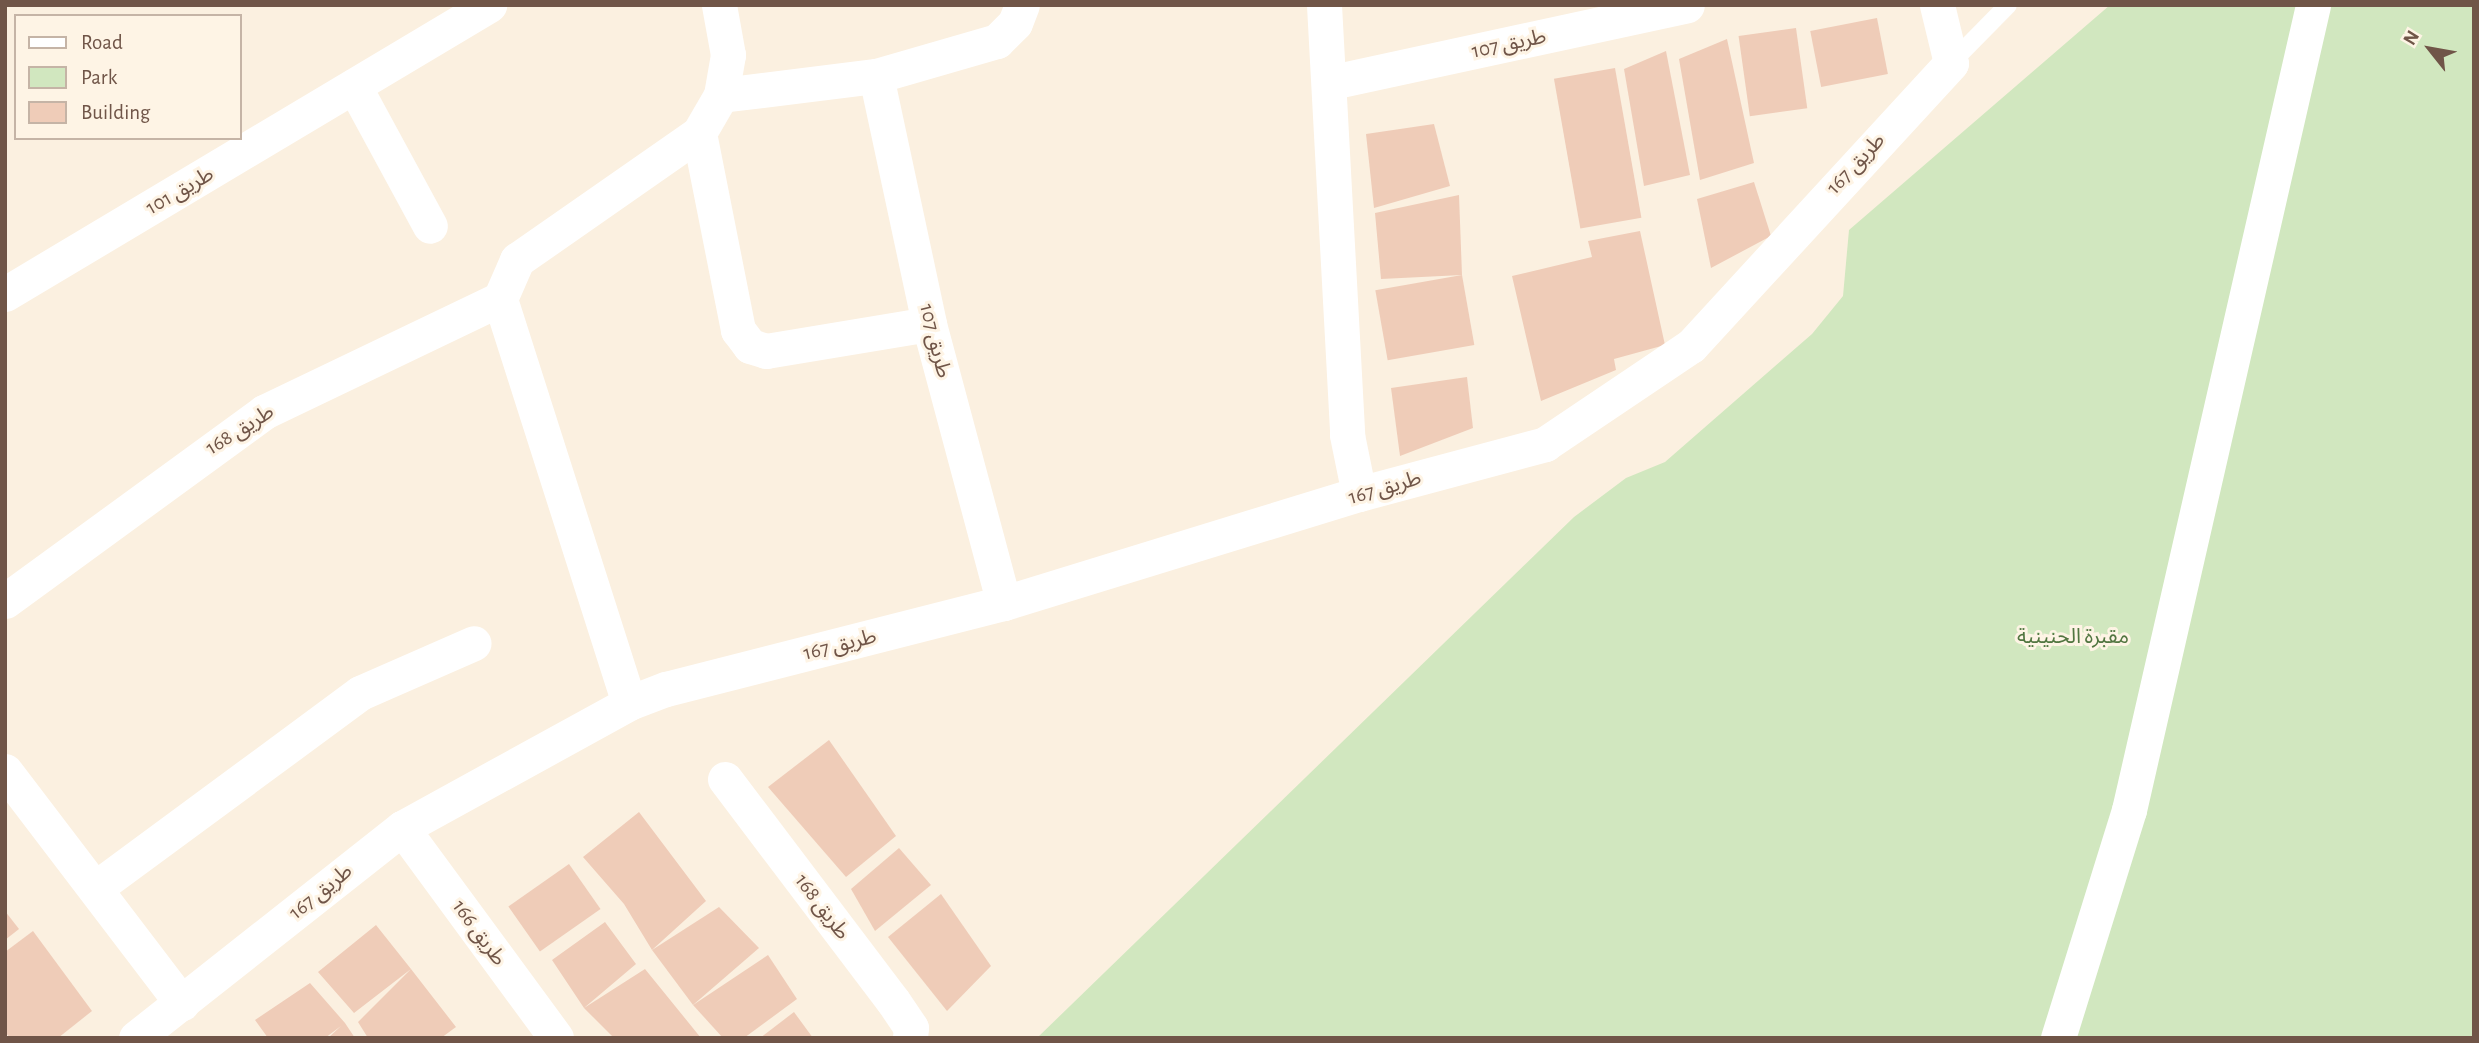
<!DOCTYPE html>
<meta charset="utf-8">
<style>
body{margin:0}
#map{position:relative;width:2479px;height:1043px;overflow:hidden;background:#fbf0e0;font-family:"Alegreya Sans","Noto Sans Arabic",sans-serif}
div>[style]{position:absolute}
.green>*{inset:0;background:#d1e7bf}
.building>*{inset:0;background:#efccb8;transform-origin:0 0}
.service>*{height:18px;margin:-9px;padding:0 9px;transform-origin:9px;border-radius:9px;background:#fff}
.minor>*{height:35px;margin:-17.5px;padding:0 17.5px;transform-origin:17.5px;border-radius:17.5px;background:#fff}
span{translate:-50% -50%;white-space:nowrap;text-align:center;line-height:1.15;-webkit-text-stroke:6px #fef4e5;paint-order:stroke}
.street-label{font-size:21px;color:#705548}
.park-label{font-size:21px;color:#527641}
.frame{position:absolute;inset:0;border:7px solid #705548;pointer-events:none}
.legend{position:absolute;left:14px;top:14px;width:228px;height:126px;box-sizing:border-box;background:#fef4e5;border:2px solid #c5b4a6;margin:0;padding:9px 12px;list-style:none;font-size:21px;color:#705548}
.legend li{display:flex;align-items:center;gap:14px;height:35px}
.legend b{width:35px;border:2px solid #c5b4a6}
.north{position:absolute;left:2395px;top:14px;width:70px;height:70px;-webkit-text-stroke:5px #fef4e5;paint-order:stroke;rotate:301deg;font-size:19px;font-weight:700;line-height:28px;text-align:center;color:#705548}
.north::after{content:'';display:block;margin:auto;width:24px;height:32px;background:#705548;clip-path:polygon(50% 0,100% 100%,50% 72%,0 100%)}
</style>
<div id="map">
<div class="green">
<div style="clip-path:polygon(2110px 5px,2474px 5px,2474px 1038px,1037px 1038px,1574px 517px,1626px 478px,1665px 462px,1812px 334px,1843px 296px,1849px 230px)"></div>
</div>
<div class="building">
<div style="left:1877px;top:18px;width:57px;height:68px;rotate:79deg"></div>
<div style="left:1796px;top:28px;width:81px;height:58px;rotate:82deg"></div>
<div style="clip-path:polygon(1727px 39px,1754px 163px,1700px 180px,1679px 59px)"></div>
<div style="clip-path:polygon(1666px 51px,1690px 175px,1644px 186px,1624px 69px)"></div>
<div style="left:1615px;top:68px;width:152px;height:62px;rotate:80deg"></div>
<div style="clip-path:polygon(1434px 124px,1450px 186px,1374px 208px,1366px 134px)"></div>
<div style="clip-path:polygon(1754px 182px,1771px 236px,1711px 268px,1697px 199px)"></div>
<div style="clip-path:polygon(1459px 195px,1462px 275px,1381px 279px,1375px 213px)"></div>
<div style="clip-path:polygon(1640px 231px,1665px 345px,1614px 359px,1616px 370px,1541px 401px,1512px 276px,1592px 257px,1588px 241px)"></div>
<div style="left:1462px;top:275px;width:71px;height:88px;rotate:80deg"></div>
<div style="clip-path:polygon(1467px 377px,1473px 428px,1400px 456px,1391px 388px)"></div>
<div style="clip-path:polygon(829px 740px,896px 836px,846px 877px,768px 787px)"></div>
<div style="clip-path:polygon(639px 812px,706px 901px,652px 950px,624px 904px,583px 857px)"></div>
<div style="clip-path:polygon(899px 848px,931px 885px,875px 931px,851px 889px)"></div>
<div style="left:569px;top:864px;width:55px;height:74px;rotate:55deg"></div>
<div style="clip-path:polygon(941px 894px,991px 966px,947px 1011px,888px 937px)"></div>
<div style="clip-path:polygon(719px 907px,759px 948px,693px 1005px,652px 950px)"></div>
<div style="clip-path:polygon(5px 911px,19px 929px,5px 940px)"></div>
<div style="clip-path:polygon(605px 922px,636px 964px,584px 1008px,645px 969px,701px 1038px,614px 1038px,584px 1008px,552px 960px)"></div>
<div style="clip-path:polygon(376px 925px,411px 969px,456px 1027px,441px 1038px,368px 1038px,358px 1022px,411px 969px,354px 1013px,318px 972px)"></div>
<div style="clip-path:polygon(33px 931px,92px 1011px,58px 1038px,10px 1038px,5px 1032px,5px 952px)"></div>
<div style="clip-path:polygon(768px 955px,797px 999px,744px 1038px,723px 1038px,693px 1005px)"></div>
<div style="clip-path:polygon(310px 983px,345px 1023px,355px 1038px,328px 1038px,341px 1026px,325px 1038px,268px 1038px,255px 1020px)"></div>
<div style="clip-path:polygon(794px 1012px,813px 1038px,760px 1038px)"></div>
</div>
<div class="service">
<div style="left:1951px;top:63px;width:81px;rotate:-45.5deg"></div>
</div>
<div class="minor">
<div style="left:1324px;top:5px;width:431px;rotate:86.9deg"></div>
<div style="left:1347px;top:435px;width:60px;rotate:78.5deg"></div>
<div style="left:876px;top:76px;width:254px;rotate:77.9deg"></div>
<div style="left:929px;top:324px;width:289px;rotate:75deg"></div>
<div style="left:1332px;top:82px;width:363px;rotate:-12.2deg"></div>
<div style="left:354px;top:86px;width:159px;rotate:61.5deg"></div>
<div style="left:721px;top:95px;width:156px;rotate:-7deg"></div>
<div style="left:876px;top:76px;width:126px;rotate:-16.1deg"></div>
<div style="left:997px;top:41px;width:25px;rotate:-45deg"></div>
<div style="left:1015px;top:23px;width:19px;rotate:-69deg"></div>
<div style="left:699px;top:133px;width:201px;rotate:78.8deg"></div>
<div style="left:738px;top:330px;width:20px;rotate:53deg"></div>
<div style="left:750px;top:346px;width:17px;rotate:17deg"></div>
<div style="left:766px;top:351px;width:165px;rotate:-9.4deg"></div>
<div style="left:5px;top:294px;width:564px;rotate:-30.84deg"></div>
<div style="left:500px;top:299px;width:424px;rotate:72.3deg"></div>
<div style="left:500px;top:299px;width:43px;rotate:-66.4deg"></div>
<div style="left:517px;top:260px;width:222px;rotate:-34.9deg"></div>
<div style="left:699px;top:133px;width:44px;rotate:-59.9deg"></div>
<div style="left:721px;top:95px;width:41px;rotate:-80.1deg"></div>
<div style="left:728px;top:55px;width:51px;rotate:-100.2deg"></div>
<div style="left:5px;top:601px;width:321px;rotate:-36.1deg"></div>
<div style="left:264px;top:412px;width:262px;rotate:-25.6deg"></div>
<div style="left:5px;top:771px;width:292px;rotate:52.7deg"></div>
<div style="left:725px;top:779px;width:278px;rotate:52.9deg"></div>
<div style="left:893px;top:1001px;width:32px;rotate:56deg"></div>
<div style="left:911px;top:1028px;width:10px;rotate:96deg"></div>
<div style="left:402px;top:828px;width:260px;rotate:53.7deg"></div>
<div style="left:97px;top:887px;width:327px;rotate:-36.4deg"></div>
<div style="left:360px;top:693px;width:124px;rotate:-23.7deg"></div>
<div style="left:136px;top:1038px;width:339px;rotate:-38.3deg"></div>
<div style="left:402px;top:828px;width:259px;rotate:-28.8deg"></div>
<div style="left:629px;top:703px;width:40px;rotate:-21deg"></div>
<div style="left:666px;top:689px;width:349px;rotate:-14.3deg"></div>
<div style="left:1004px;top:603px;width:371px;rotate:-17.1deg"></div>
<div style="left:1359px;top:494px;width:193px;rotate:-15deg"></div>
<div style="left:1545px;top:444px;width:176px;rotate:-33.9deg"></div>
<div style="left:1691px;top:346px;width:384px;rotate:-47.4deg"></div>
<div style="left:1951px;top:63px;width:60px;rotate:-103.6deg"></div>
<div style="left:2058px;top:1038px;width:239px;rotate:-72.7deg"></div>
<div style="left:2129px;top:810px;width:826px;rotate:-77.12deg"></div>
</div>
<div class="street-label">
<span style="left:1509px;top:44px;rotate:-12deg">طريق 107</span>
<span style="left:1856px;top:164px;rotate:-47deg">طريق 167</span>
<span style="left:180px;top:191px;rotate:-30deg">طريق 101</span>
<span style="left:935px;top:341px;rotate:76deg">طريق 107</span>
<span style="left:240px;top:430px;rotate:-32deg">طريق 168</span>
<span style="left:1385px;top:488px;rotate:-16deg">طريق 167</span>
<span style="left:840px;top:645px;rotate:-14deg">طريق 167</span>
<span style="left:321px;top:892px;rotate:-39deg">طريق 167</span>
<span style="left:822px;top:907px;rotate:53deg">طريق 168</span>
<span style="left:479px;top:933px;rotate:54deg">طريق 166</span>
</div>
<div class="park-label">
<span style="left:2073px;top:637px">مقبرة الحنينية</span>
</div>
<div class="frame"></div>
<ul class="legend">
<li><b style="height:9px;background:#fff"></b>Road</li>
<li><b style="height:19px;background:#d1e7bf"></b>Park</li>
<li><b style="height:19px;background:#efccb8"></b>Building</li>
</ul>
<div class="north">N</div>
</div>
